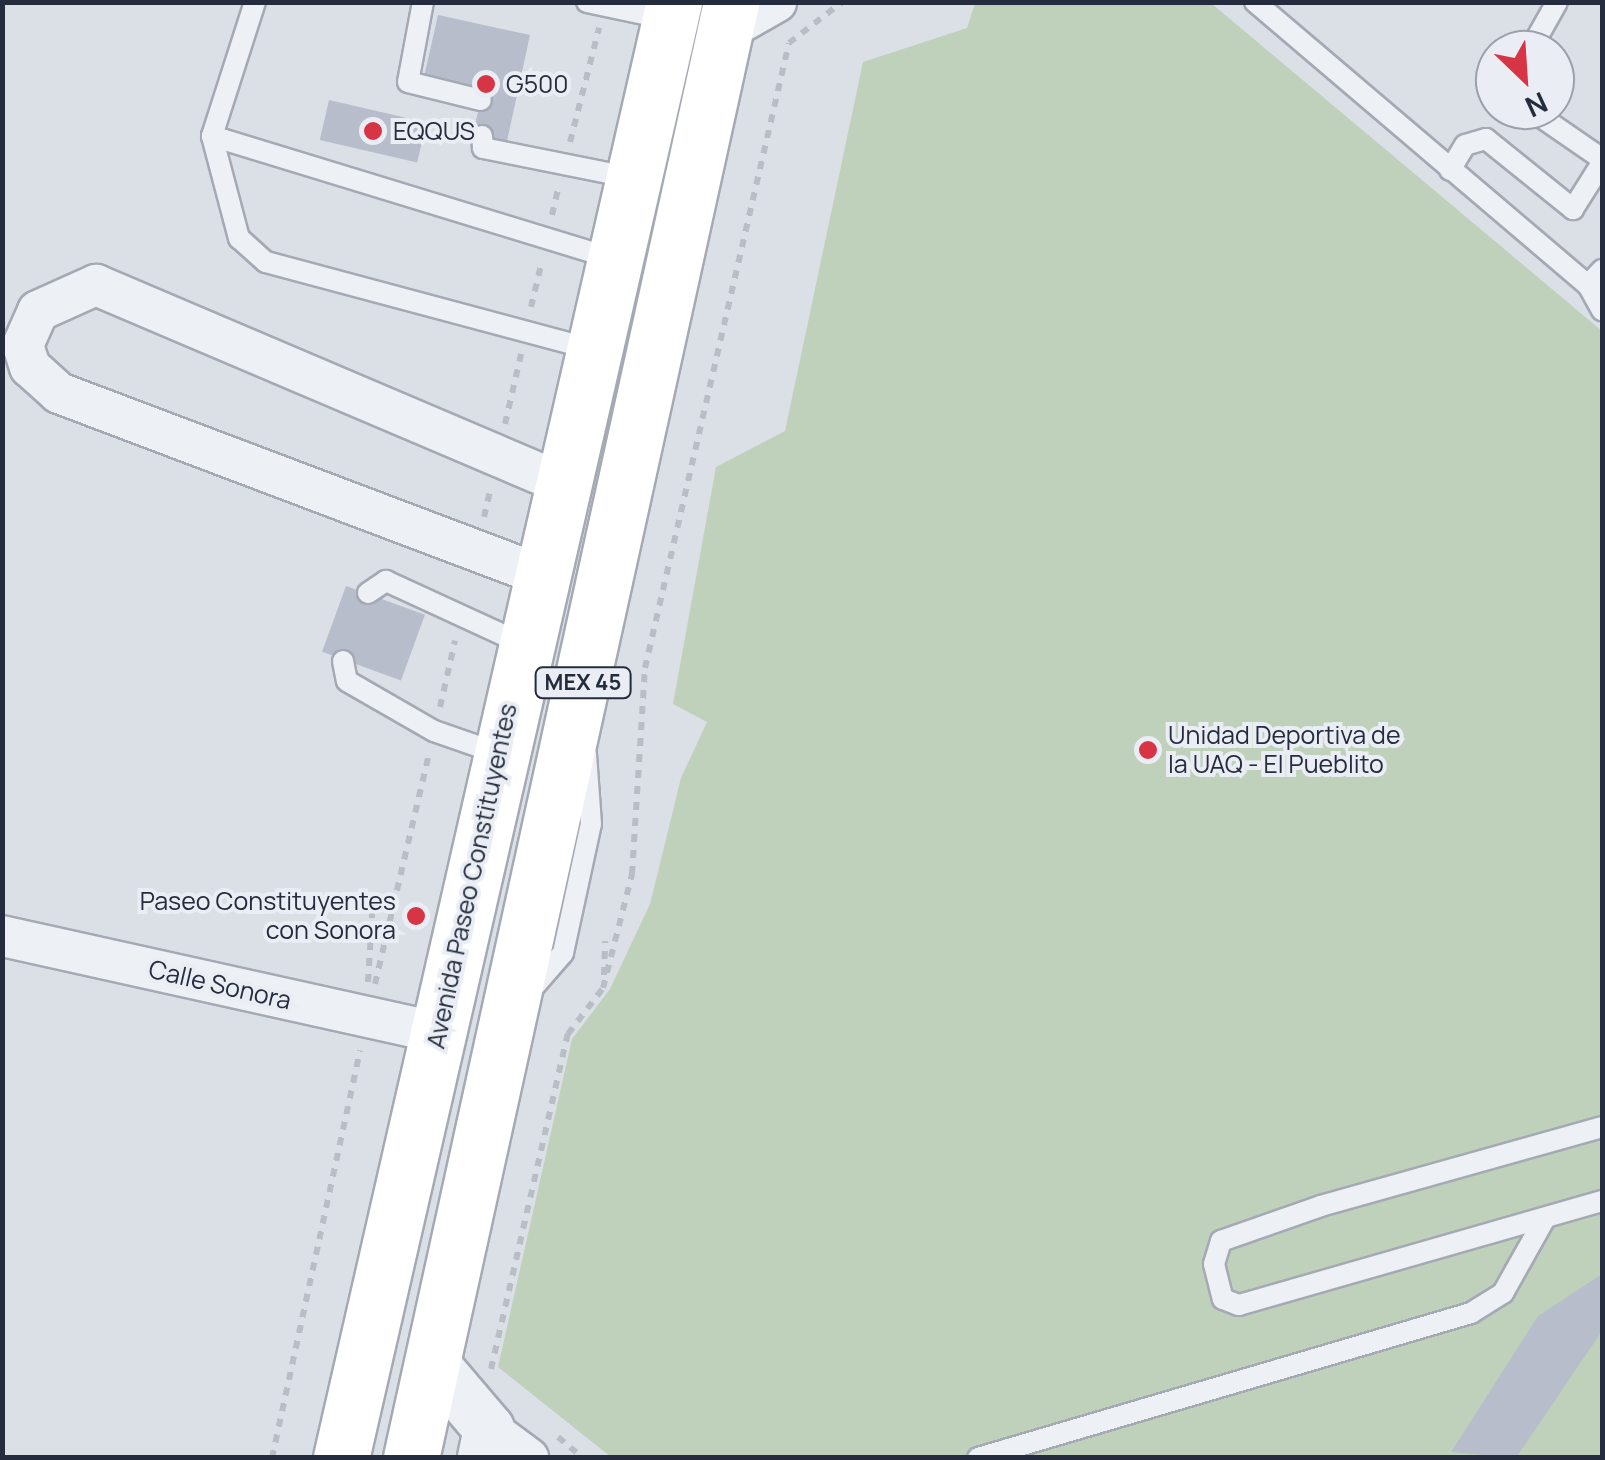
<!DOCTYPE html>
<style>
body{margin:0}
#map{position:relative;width:1605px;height:1460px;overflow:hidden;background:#dbdfe6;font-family:Manrope,sans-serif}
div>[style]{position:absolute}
.green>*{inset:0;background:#c0d1bb}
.building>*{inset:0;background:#b7bdca;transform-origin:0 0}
.path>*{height:6px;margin-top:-3px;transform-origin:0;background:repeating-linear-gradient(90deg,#b9bdc5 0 8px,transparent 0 16px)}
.roads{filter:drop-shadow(2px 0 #a4a9b3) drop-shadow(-2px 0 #a4a9b3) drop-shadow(0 2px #a4a9b3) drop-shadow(0 -2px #a4a9b3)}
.service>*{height:20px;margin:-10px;padding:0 10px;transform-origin:10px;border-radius:10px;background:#edf0f5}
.minor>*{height:40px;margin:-20px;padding:0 20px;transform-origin:20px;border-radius:20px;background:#edf0f5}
.tertiary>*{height:50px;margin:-25px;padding:0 25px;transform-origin:25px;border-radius:25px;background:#edf0f5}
.trunk>*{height:55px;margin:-27.5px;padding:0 27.5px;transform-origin:27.5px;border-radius:27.5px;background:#fff}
.dots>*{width:28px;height:28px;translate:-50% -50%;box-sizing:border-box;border:5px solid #eaeef4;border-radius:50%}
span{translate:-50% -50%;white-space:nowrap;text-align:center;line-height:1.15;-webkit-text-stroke:8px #eaeef4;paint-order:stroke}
.shield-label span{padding:2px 8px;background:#eaeef4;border:2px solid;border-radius:8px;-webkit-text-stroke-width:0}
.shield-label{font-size:22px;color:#242c3d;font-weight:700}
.poi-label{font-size:25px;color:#242c3d}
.left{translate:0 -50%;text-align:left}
.right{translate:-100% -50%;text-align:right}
.street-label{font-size:25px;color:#242c3d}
.frame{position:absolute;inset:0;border:5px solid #242c3d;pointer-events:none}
.north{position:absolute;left:1475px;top:30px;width:100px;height:100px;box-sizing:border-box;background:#eaeef4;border:2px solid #9ba0ab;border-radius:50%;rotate:155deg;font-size:28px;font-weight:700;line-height:40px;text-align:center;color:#242c3d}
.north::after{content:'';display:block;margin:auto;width:35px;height:45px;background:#d73445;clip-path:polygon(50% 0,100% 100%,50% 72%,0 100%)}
</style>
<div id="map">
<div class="green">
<div style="clip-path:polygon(975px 3px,1211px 3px,1602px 331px,1602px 1457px,611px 1457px,498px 1367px,572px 1039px,610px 989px,650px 904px,681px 778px,707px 722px,673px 704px,716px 467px,785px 431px,863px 62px,967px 28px)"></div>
</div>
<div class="building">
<div style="clip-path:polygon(438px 15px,530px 35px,507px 141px,473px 134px,483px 90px,424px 77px)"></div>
<div style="left:329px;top:100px;width:100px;height:41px;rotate:13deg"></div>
<div style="left:346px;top:586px;width:84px;height:70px;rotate:20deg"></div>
<div style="clip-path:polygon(1602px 1274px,1602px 1331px,1516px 1458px,1451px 1452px,1538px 1316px)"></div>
</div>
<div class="path">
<div style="left:570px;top:142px;width:118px;rotate:-75.7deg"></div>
<div style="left:552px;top:215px;width:28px;rotate:-77deg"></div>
<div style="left:531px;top:307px;width:47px;rotate:-76.6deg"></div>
<div style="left:505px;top:424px;width:72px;rotate:-77.1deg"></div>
<div style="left:484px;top:517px;width:28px;rotate:-77deg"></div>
<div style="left:440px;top:707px;width:68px;rotate:-77.2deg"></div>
<div style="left:604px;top:975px;width:34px;rotate:-88deg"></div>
<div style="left:368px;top:982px;width:83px;rotate:-86.6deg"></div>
<div style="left:375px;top:984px;width:237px;rotate:-76.8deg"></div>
<div style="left:491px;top:1369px;width:344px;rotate:-77.1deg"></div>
<div style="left:568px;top:1034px;width:58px;rotate:-52.7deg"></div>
<div style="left:603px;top:988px;width:118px;rotate:-75.7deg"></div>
<div style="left:632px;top:874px;width:206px;rotate:-86.4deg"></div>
<div style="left:645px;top:668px;width:641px;rotate:-77.03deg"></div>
<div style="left:789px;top:43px;width:67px;rotate:-37.7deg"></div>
<div style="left:558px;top:1437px;width:33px;rotate:40deg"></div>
<div style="left:272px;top:1458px;width:417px;rotate:-77.8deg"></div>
</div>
<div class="roads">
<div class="service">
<div style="left:255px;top:2px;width:141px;rotate:107.8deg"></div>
<div style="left:212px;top:136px;width:106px;rotate:75.2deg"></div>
<div style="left:239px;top:238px;width:36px;rotate:42deg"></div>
<div style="left:266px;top:262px;width:333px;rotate:15deg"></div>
<div style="left:423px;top:2px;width:81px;rotate:100.6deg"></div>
<div style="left:408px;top:82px;width:75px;rotate:13.9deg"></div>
<div style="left:587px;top:2px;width:83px;rotate:11.9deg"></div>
<div style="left:1255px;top:2px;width:437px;rotate:40.4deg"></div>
<div style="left:1530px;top:50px;width:55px;rotate:-60.6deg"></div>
<div style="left:1531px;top:110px;width:86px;rotate:34.6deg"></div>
<div style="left:212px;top:136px;width:418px;rotate:17deg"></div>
<div style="left:482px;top:136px;width:12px;rotate:85deg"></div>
<div style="left:483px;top:148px;width:153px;rotate:11.3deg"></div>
<div style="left:1450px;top:170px;width:29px;rotate:-59deg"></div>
<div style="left:1465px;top:145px;width:22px;rotate:-16deg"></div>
<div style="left:1486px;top:139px;width:112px;rotate:38.8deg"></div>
<div style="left:1573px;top:209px;width:54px;rotate:-57.8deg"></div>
<div style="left:1602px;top:270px;width:21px;rotate:133deg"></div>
<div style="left:1588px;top:285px;width:29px;rotate:61deg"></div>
<div style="left:368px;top:593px;width:22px;rotate:-34deg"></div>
<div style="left:386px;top:581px;width:151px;rotate:24.7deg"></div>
<div style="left:343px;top:661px;width:20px;rotate:79deg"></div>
<div style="left:347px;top:681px;width:100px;rotate:29.9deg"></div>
<div style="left:434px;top:731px;width:70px;rotate:19.2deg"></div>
<div style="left:531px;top:990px;width:49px;rotate:-49.1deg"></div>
<div style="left:563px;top:953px;width:132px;rotate:-77.8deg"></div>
<div style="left:591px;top:824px;width:70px;rotate:-94.1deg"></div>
<div style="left:1602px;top:1127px;width:292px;rotate:164.3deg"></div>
<div style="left:1321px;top:1206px;width:106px;rotate:160.7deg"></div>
<div style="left:1221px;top:1241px;width:24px;rotate:107deg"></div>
<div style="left:1214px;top:1264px;width:36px;rotate:76deg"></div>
<div style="left:1223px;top:1299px;width:17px;rotate:21deg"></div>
<div style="left:1239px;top:1305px;width:378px;rotate:-16deg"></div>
<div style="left:978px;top:1458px;width:514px;rotate:-16.39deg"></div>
<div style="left:1471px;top:1313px;width:38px;rotate:-32deg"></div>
<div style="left:1503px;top:1293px;width:84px;rotate:-60.7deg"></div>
</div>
<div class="minor">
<div style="left:725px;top:31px;width:59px;rotate:-29.6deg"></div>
<div style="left:538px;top:574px;width:512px;rotate:-159.3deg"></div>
<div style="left:59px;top:393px;width:39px;rotate:-138deg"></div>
<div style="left:30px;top:367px;width:23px;rotate:-108deg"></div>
<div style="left:23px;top:345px;width:37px;rotate:-66deg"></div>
<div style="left:38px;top:311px;width:64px;rotate:-24.1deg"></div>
<div style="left:96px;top:285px;width:503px;rotate:23.05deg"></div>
<div style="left:2px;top:936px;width:447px;rotate:12.5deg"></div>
<div style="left:489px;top:1429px;width:49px;rotate:36.6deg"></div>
</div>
<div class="tertiary">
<div style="left:432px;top:1362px;width:88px;rotate:49.6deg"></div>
<div style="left:489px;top:1429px;width:30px;rotate:102deg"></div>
</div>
<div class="trunk">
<div style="left:341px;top:1458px;width:1494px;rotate:-77.12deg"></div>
<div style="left:411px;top:1458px;width:1491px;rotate:-77.6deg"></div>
</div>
</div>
<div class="dots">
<div style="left:486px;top:84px;background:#d73445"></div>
<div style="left:373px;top:131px;background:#d73445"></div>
<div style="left:1148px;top:750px;background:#d73445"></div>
<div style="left:416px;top:916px;background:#d73445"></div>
</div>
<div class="shield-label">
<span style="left:583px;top:683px">MEX 45</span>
</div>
<div class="poi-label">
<span class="left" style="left:506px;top:84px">G500</span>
<span class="left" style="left:393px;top:131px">EQQUS</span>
<span class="left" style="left:1168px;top:750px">Unidad Deportiva de<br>la UAQ - El Pueblito</span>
<span class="right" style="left:396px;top:916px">Paseo Constituyentes<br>con Sonora</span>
</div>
<div class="street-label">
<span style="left:472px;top:876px;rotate:-78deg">Avenida Paseo Constituyentes</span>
<span style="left:220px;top:985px;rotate:13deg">Calle Sonora</span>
</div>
<div class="frame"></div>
<div class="north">N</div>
</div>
